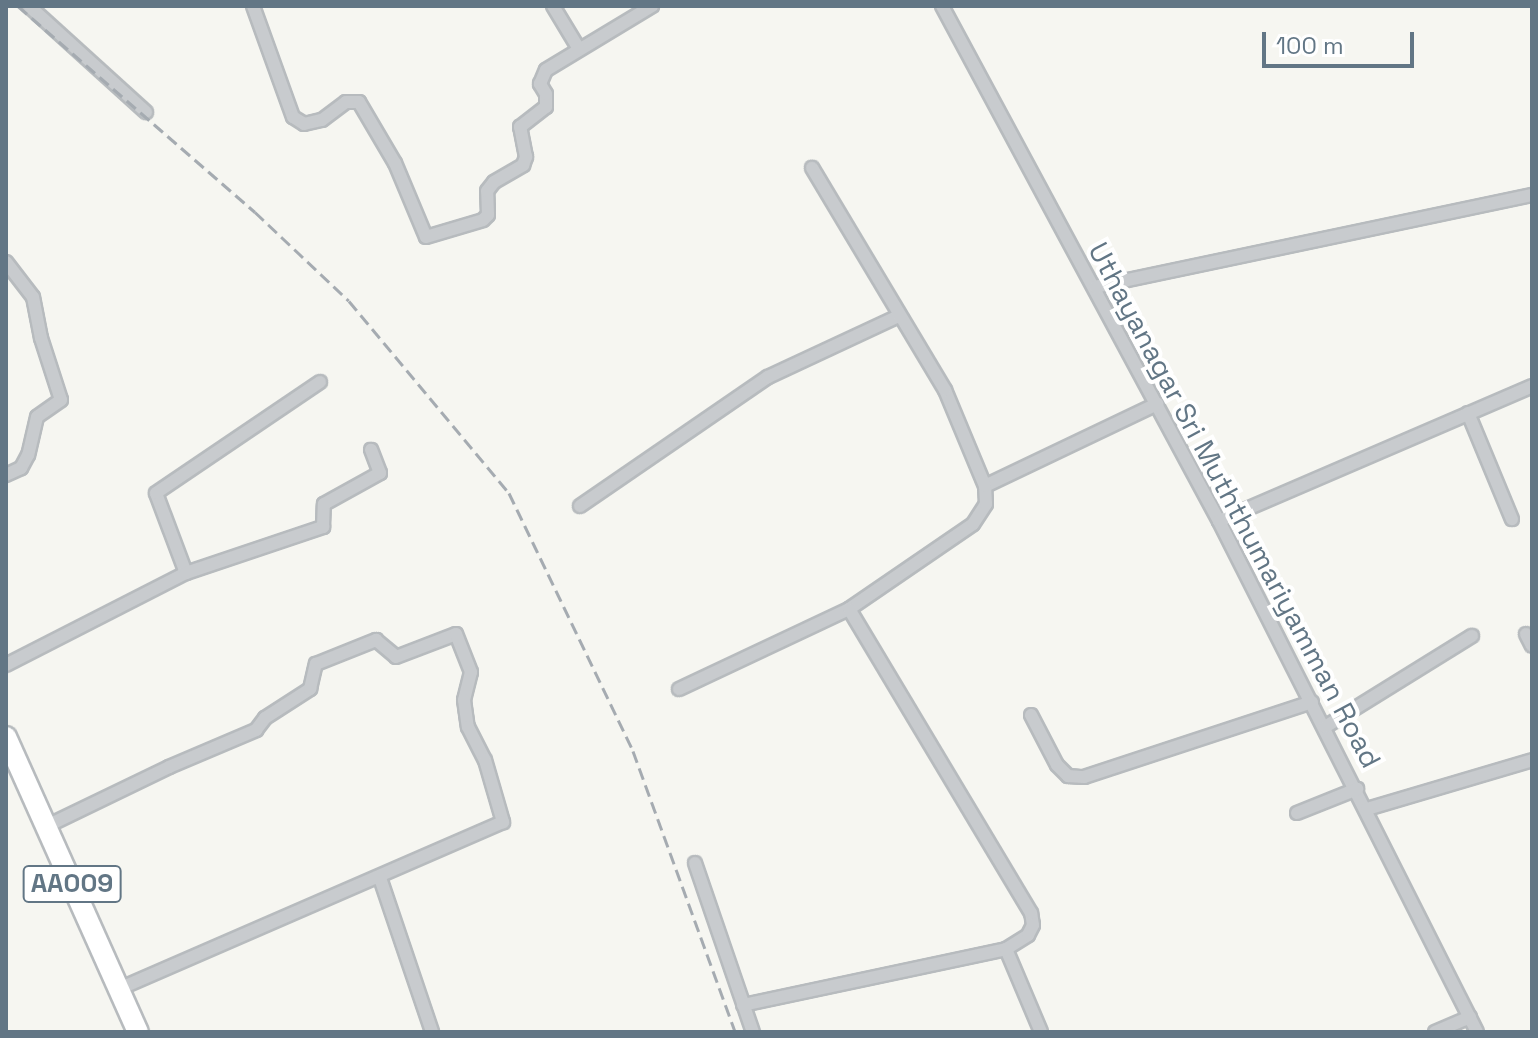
<!DOCTYPE html>
<style>
body{margin:0}
#map{position:relative;width:1538px;height:1038px;overflow:hidden;background:#f6f6f1;font-family:"Space Grotesk",sans-serif}
div>[style]{position:absolute}
.roads{filter:drop-shadow(2px 0 #b7bbbe) drop-shadow(-2px 0 #b7bbbe) drop-shadow(0 2px #b7bbbe) drop-shadow(0 -2px #b7bbbe)}
.minor>*{height:12px;margin:-6px;padding:0 6px;transform-origin:6px;border-radius:6px;background:#c8cbce}
.trunk>*{height:20px;margin:-10px;padding:0 10px;transform-origin:10px;border-radius:10px;background:#fff}
.rail>*{height:3px;margin-top:-1.5px;transform-origin:0;background:repeating-linear-gradient(90deg,#a5abb1 0 12px,transparent 0 18px)}
span{translate:-50% -50%;white-space:nowrap;text-align:center;line-height:1.15;-webkit-text-stroke:8px #fff;paint-order:stroke}
.shield-label span{padding:2px 6px;background:#fff;border:2px solid;border-radius:6px;-webkit-text-stroke-width:0}
.shield-label{font-size:26px;color:#627685;font-weight:700}
.street-label{font-size:28px;color:#627685}
.frame{position:absolute;inset:0;border:8px solid #627685;pointer-events:none}
.scale{position:absolute;left:1262px;top:32px;width:152px;height:36px;box-sizing:border-box;border:4px solid #627685;border-top:0;padding-left:10px;font-size:24px;line-height:28px;white-space:nowrap;color:#627685;-webkit-text-stroke:6px #fff;paint-order:stroke}
</style>
<div id="map">
<div class="roads">
<div class="minor">
<div style="left:29px;top:6px;width:158px;rotate:42.2deg"></div>
<div style="left:253px;top:6px;width:118px;rotate:70.2deg"></div>
<div style="left:293px;top:117px;width:13px;rotate:32deg"></div>
<div style="left:304px;top:124px;width:18px;rotate:-13deg"></div>
<div style="left:322px;top:120px;width:30px;rotate:-37deg"></div>
<div style="left:346px;top:102px;width:13px"></div>
<div style="left:359px;top:102px;width:71px;rotate:59.5deg"></div>
<div style="left:395px;top:163px;width:80px;rotate:67.3deg"></div>
<div style="left:426px;top:237px;width:59px;rotate:-16.6deg"></div>
<div style="left:483px;top:220px;width:7px;rotate:-45deg"></div>
<div style="left:488px;top:215px;width:24px;rotate:-92deg"></div>
<div style="left:487px;top:191px;width:11px;rotate:-52deg"></div>
<div style="left:494px;top:182px;width:34px;rotate:-30deg"></div>
<div style="left:523px;top:165px;width:9px;rotate:-69deg"></div>
<div style="left:526px;top:157px;width:31px;rotate:-101deg"></div>
<div style="left:520px;top:127px;width:33px;rotate:-38deg"></div>
<div style="left:546px;top:107px;width:13px;rotate:-90deg"></div>
<div style="left:546px;top:94px;width:12px;rotate:-121deg"></div>
<div style="left:540px;top:84px;width:15px;rotate:-67deg"></div>
<div style="left:546px;top:70px;width:124px;rotate:-31.1deg"></div>
<div style="left:553px;top:6px;width:50px;rotate:58.8deg"></div>
<div style="left:942px;top:6px;width:585px;rotate:61.73deg"></div>
<div style="left:1219px;top:521px;width:572px;rotate:63.21deg"></div>
<div style="left:6px;top:262px;width:44px;rotate:52.4deg"></div>
<div style="left:33px;top:297px;width:42px;rotate:79deg"></div>
<div style="left:41px;top:338px;width:65px;rotate:72.1deg"></div>
<div style="left:61px;top:400px;width:29px;rotate:145deg"></div>
<div style="left:37px;top:417px;width:39px;rotate:103deg"></div>
<div style="left:28px;top:455px;width:15px;rotate:118deg"></div>
<div style="left:21px;top:468px;width:17px;rotate:155deg"></div>
<div style="left:1095px;top:287px;width:447px;rotate:-11.9deg"></div>
<div style="left:1468px;top:413px;width:115px;rotate:67.5deg"></div>
<div style="left:985px;top:486px;width:191px;rotate:-25.5deg"></div>
<div style="left:580px;top:506px;width:228px;rotate:-34.5deg"></div>
<div style="left:768px;top:377px;width:145px;rotate:-25deg"></div>
<div style="left:1219px;top:521px;width:341px;rotate:-23.3deg"></div>
<div style="left:186px;top:573px;width:85px;rotate:-110.6deg"></div>
<div style="left:156px;top:493px;width:198px;rotate:-34.1deg"></div>
<div style="left:1526px;top:634px;width:13px;rotate:63deg"></div>
<div style="left:6px;top:665px;width:202px;rotate:-27.1deg"></div>
<div style="left:186px;top:573px;width:145px;rotate:-18.6deg"></div>
<div style="left:323px;top:527px;width:23px;rotate:-88deg"></div>
<div style="left:324px;top:504px;width:64px;rotate:-29deg"></div>
<div style="left:380px;top:473px;width:25px;rotate:-111deg"></div>
<div style="left:679px;top:689px;width:188px;rotate:-25.2deg"></div>
<div style="left:849px;top:609px;width:150px;rotate:-34.4deg"></div>
<div style="left:973px;top:524px;width:24px;rotate:-57deg"></div>
<div style="left:986px;top:504px;width:18px;rotate:-93deg"></div>
<div style="left:985px;top:486px;width:104px;rotate:-112.6deg"></div>
<div style="left:945px;top:390px;width:259px;rotate:-120.9deg"></div>
<div style="left:1031px;top:715px;width:56px;rotate:62.5deg"></div>
<div style="left:1057px;top:765px;width:16px;rotate:45deg"></div>
<div style="left:1068px;top:776px;width:16px;rotate:4deg"></div>
<div style="left:1084px;top:777px;width:240px;rotate:-18.2deg"></div>
<div style="left:1325px;top:727px;width:173px;rotate:-31.8deg"></div>
<div style="left:1367px;top:809px;width:172px;rotate:-16.5deg"></div>
<div style="left:1297px;top:813px;width:65px;rotate:-21.8deg"></div>
<div style="left:47px;top:826px;width:136px;rotate:-25.8deg"></div>
<div style="left:169px;top:767px;width:95px;rotate:-23deg"></div>
<div style="left:256px;top:730px;width:15px;rotate:-53deg"></div>
<div style="left:265px;top:718px;width:54px;rotate:-32.8deg"></div>
<div style="left:310px;top:689px;width:26px;rotate:-77deg"></div>
<div style="left:316px;top:664px;width:65px;rotate:-21.8deg"></div>
<div style="left:376px;top:640px;width:26px;rotate:40deg"></div>
<div style="left:396px;top:657px;width:64px;rotate:-21deg"></div>
<div style="left:456px;top:634px;width:41px;rotate:68.5deg"></div>
<div style="left:471px;top:672px;width:29px;rotate:104deg"></div>
<div style="left:464px;top:700px;width:27px;rotate:82deg"></div>
<div style="left:468px;top:727px;width:37px;rotate:63deg"></div>
<div style="left:485px;top:760px;width:65px;rotate:73.8deg"></div>
<div style="left:503px;top:822px;width:419px;rotate:156.5deg"></div>
<div style="left:695px;top:863px;width:179px;rotate:71.1deg"></div>
<div style="left:380px;top:878px;width:163px;rotate:71.3deg"></div>
<div style="left:1006px;top:949px;width:90px;rotate:67.1deg"></div>
<div style="left:743px;top:1005px;width:269px;rotate:-12deg"></div>
<div style="left:1006px;top:949px;width:26px;rotate:-32deg"></div>
<div style="left:1028px;top:935px;width:11px;rotate:-63deg"></div>
<div style="left:1033px;top:925px;width:12px;rotate:-99deg"></div>
<div style="left:1031px;top:913px;width:354px;rotate:-120.9deg"></div>
<div style="left:1435px;top:1032px;width:38px;rotate:-23deg"></div>
</div>
<div class="trunk">
<div style="left:6px;top:737px;width:323px;rotate:65.9deg"></div>
</div>
</div>
<div class="rail">
<div style="left:18px;top:6px;width:314px;rotate:41deg"></div>
<div style="left:255px;top:212px;width:129px;rotate:43.4deg"></div>
<div style="left:349px;top:301px;width:250px;rotate:50.2deg"></div>
<div style="left:509px;top:493px;width:286px;rotate:64.3deg"></div>
<div style="left:633px;top:751px;width:299px;rotate:70deg"></div>
</div>
<div class="shield-label">
<span style="left:72px;top:884px">AA009</span>
</div>
<div class="street-label">
<span style="left:1235px;top:505px;rotate:62deg">Uthayanagar Sri Muththumariyamman Road</span>
</div>
<div class="frame"></div>
<div class="scale">100 m</div>
</div>
